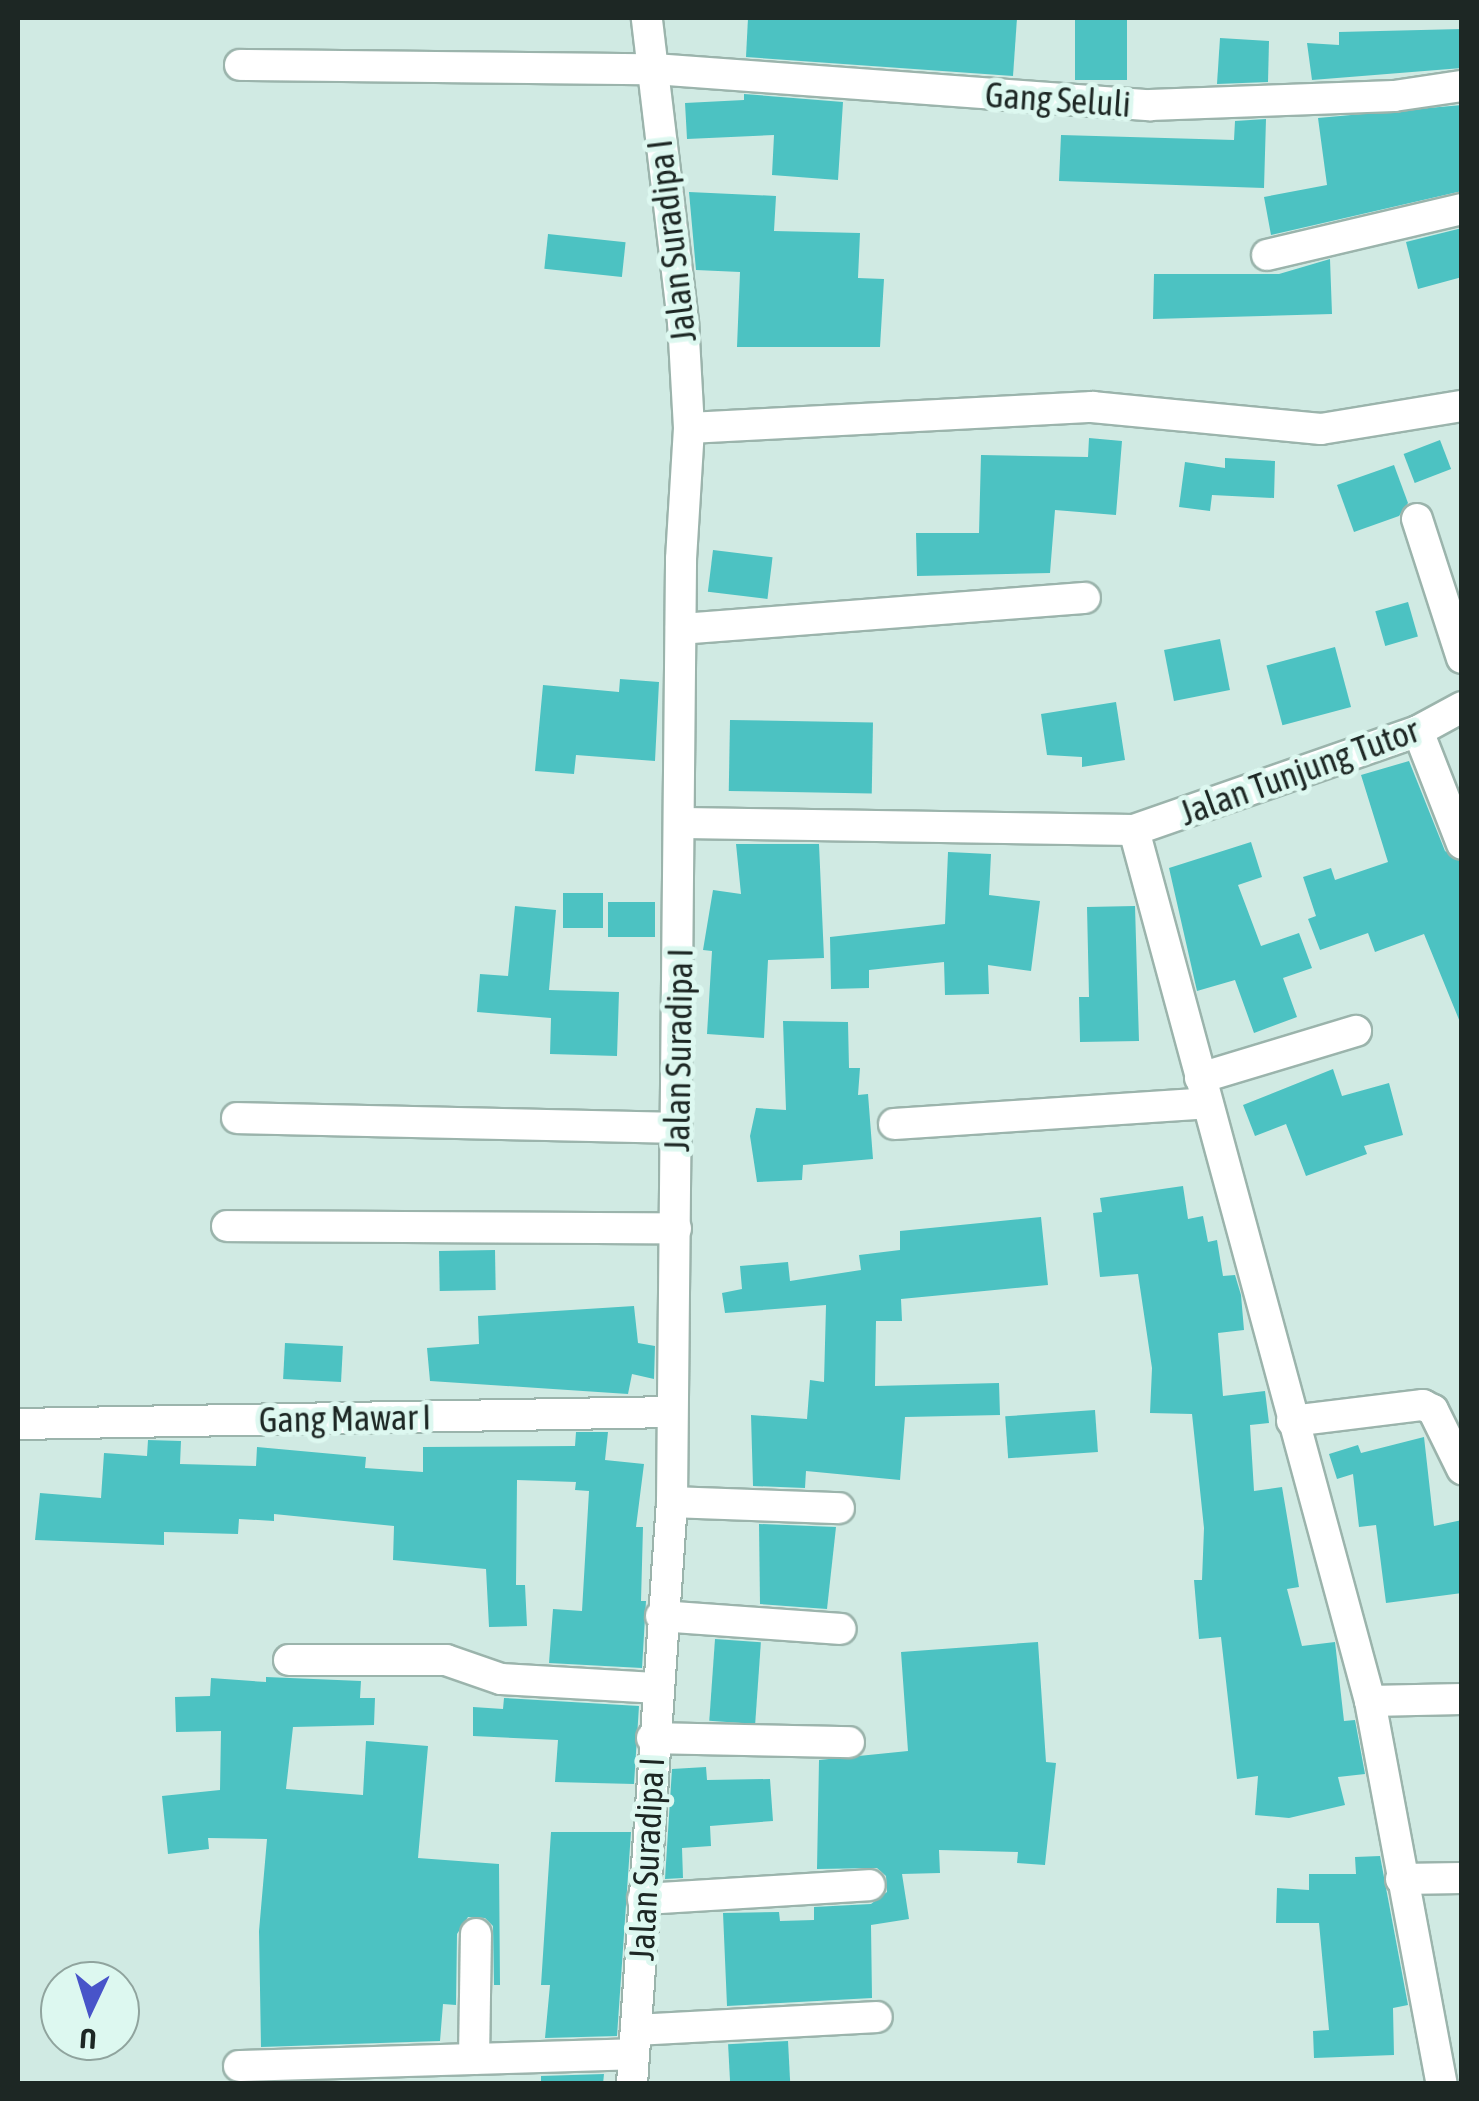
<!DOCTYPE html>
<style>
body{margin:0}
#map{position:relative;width:1479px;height:2101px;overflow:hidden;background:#d0eae3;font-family:"Asap Condensed",sans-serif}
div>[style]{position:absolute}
.building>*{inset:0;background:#4cc2c2;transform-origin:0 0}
.roads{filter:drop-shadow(2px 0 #9bb4ac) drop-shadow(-2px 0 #9bb4ac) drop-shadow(0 2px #9bb4ac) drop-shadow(0 -2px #9bb4ac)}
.street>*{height:30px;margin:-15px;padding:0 15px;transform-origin:15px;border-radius:15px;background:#fff}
span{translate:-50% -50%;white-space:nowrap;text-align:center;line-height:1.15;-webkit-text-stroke:10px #ddf8f0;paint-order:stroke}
.street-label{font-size:35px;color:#1d2724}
.frame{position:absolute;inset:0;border:20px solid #1d2724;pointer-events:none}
.north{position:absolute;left:40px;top:1961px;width:100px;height:100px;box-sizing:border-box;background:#ddf8f0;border:2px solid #90a49e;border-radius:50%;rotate:184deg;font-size:28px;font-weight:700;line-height:40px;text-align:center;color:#1d2724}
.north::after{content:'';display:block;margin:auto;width:35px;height:45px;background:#4854c9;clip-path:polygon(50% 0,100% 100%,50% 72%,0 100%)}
</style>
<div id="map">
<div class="building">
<div style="clip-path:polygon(748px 18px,1017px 18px,1013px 76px,746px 57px)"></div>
<div style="left:1075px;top:18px;width:52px;height:62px"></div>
<div style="clip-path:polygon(1462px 29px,1462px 68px,1312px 80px,1307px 43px,1339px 45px,1339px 32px)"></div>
<div style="clip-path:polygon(1220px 38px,1269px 41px,1268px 82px,1217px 84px)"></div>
<div style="clip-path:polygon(744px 94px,843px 102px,838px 180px,772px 175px,774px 135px,687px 139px,685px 103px,744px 100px)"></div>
<div style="clip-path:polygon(1462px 105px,1462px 191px,1271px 235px,1264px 197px,1327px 185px,1318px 118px)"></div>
<div style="clip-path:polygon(1266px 119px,1264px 188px,1059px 181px,1061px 135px,1234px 140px,1235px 121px)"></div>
<div style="clip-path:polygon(689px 192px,776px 196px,774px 231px,860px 233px,858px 278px,884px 279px,880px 347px,737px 347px,740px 272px,696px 270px)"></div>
<div style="clip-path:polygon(1462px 228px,1462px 277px,1418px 289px,1406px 242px)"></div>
<div style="left:548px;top:234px;width:78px;height:35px;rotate:6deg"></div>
<div style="clip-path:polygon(1330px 259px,1332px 314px,1153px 319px,1154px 274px,1279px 274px)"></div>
<div style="clip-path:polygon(1089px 438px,1122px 441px,1116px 515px,1055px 510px,1050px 573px,917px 576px,916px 533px,979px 533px,981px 455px,1088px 457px)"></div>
<div style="left:1440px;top:440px;width:31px;height:39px;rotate:69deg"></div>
<div style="clip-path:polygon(1225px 458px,1275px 461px,1274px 498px,1212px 495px,1210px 511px,1179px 507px,1185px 462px,1225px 468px)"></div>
<div style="clip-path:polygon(1394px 465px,1408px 503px,1399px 516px,1354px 532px,1337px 485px)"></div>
<div style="left:713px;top:550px;width:60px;height:42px;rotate:7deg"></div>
<div style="left:1408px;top:602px;width:36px;height:34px;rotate:74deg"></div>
<div style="left:1220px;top:639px;width:52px;height:57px;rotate:79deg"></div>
<div style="left:1335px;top:647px;width:62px;height:71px;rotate:75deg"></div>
<div style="clip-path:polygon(620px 679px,659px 682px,655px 761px,576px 755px,574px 774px,535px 771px,543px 685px,619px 692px)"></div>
<div style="clip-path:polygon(1116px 702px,1125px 760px,1082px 767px,1082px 757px,1047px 755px,1041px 714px)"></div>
<div style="left:730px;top:720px;width:143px;height:71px;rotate:1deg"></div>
<div style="clip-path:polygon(1409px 761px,1445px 851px,1462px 862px,1462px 1027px,1424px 934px,1375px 952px,1368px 933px,1320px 950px,1308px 919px,1316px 916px,1303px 877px,1331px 868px,1335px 880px,1388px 862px,1361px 775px)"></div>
<div style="clip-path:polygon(1251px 842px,1262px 877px,1238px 885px,1261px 946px,1299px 933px,1312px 968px,1283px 978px,1297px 1017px,1254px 1033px,1235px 980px,1197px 991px,1169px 868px)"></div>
<div style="clip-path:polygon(736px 844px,819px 844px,824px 958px,768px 960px,764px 1038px,707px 1034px,712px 951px,703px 950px,713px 890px,741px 894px)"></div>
<div style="clip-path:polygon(948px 852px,991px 854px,989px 895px,1040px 901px,1031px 971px,988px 965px,989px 994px,945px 995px,944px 962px,869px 970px,869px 988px,831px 989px,830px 937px,945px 924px)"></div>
<div style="left:563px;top:893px;width:40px;height:35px"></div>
<div style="left:608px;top:902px;width:47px;height:35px"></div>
<div style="clip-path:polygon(515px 906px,556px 910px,549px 990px,619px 992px,617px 1056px,550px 1054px,551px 1018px,477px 1012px,480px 974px,508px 976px)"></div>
<div style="clip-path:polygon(1135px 906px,1139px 1041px,1080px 1042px,1079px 997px,1089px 997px,1087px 907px)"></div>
<div style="clip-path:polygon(783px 1021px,848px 1022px,849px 1068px,860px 1068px,858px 1095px,868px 1094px,873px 1159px,803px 1165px,802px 1180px,757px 1182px,750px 1136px,756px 1108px,786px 1110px)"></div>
<div style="clip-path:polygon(1333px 1069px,1342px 1096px,1389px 1083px,1403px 1135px,1364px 1146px,1367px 1154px,1306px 1176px,1286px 1124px,1255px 1136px,1243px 1105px)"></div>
<div style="clip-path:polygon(1183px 1186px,1188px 1219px,1203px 1216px,1208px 1242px,1217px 1240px,1223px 1276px,1235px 1275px,1241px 1295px,1244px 1330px,1218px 1333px,1223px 1396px,1265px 1391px,1269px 1423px,1250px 1425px,1254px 1491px,1282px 1487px,1299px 1587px,1287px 1589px,1302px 1646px,1335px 1642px,1344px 1721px,1355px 1720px,1365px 1774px,1338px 1777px,1345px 1805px,1289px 1818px,1255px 1815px,1258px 1776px,1237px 1779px,1221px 1637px,1199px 1639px,1194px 1580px,1202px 1580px,1204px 1528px,1192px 1414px,1150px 1413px,1152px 1368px,1138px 1274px,1100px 1277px,1093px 1213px,1102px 1212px,1100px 1198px)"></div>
<div style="clip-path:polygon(1041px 1217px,1048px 1285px,901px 1299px,902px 1321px,876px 1321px,875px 1386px,999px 1383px,1000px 1415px,905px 1417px,900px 1480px,806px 1471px,805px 1488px,753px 1486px,751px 1415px,807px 1419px,810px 1380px,824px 1382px,826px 1305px,725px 1313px,722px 1293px,742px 1289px,740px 1266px,788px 1262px,790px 1281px,861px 1270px,859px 1255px,900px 1250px,900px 1231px)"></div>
<div style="left:495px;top:1250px;width:40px;height:56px;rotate:89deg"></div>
<div style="clip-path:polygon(634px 1306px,638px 1343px,655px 1346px,654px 1379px,632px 1374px,628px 1394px,430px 1381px,427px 1348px,479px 1344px,478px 1316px)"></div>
<div style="left:285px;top:1343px;width:58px;height:36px;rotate:3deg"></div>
<div style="left:1095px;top:1410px;width:42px;height:90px;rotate:86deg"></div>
<div style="clip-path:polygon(576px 1432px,608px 1432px,605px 1460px,644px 1464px,636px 1527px,643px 1527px,641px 1601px,646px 1601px,642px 1668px,549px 1663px,553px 1609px,582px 1611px,589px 1491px,575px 1490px,576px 1482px,517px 1480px,516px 1585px,525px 1585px,527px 1626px,489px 1627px,486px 1569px,393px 1560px,394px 1526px,274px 1514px,274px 1521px,239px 1519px,238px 1534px,164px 1532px,164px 1545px,35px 1540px,40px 1493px,101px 1498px,104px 1453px,147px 1456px,148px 1440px,181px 1441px,180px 1464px,256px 1466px,257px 1447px,366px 1457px,365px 1468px,423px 1472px,423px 1447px,575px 1446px)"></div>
<div style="clip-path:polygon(1424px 1437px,1434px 1526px,1462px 1520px,1462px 1593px,1386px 1603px,1376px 1525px,1359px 1527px,1353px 1474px,1337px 1479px,1329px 1454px,1358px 1445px,1361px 1453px)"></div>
<div style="clip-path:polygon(759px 1524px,836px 1527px,827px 1609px,760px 1604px)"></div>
<div style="left:715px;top:1639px;width:46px;height:82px;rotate:4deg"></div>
<div style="clip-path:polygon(1038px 1642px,1046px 1762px,1056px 1763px,1045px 1865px,1017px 1863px,1018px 1852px,939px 1850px,940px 1873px,902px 1874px,909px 1919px,871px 1925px,872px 1998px,727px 2006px,723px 1913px,779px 1912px,780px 1921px,814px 1920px,814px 1907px,871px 1904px,887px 1892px,886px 1876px,877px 1868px,817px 1869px,819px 1760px,908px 1751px,901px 1652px)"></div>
<div style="clip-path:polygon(266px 1677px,361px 1681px,360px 1698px,375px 1698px,374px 1725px,293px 1727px,286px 1789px,363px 1795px,366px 1741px,428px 1746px,418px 1858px,499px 1864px,500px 1985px,494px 1985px,493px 1926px,485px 1918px,468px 1917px,457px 1934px,456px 2005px,443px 2004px,440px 2041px,261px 2047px,259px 1931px,267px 1839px,208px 1838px,209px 1849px,168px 1854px,162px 1796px,220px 1790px,221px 1731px,176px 1732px,175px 1697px,210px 1696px,211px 1678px,266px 1682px)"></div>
<div style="clip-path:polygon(504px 1698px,639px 1706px,634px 1784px,555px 1782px,558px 1740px,473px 1736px,473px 1707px,503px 1709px)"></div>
<div style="clip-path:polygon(706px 1767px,707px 1780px,770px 1779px,773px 1821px,710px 1826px,711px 1846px,682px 1848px,683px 1878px,665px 1879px,672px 1769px)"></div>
<div style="clip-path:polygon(551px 1832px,631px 1832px,617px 2036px,545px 2038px,550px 1985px,541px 1985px)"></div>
<div style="clip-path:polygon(1380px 1856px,1408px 2005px,1393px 2008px,1394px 2055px,1314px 2058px,1313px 2031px,1329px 2030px,1319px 1923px,1276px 1923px,1277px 1888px,1309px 1890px,1309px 1874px,1356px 1874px,1355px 1857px)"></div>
<div style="left:788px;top:2041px;width:43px;height:60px;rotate:87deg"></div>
<div style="clip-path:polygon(604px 2074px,603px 2084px,541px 2084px,541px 2076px)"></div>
</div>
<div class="roads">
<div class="street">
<div style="left:240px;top:65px;width:414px;rotate:0.6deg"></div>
<div style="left:654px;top:69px;width:497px;rotate:4.2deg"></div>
<div style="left:1150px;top:105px;width:244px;rotate:-2.1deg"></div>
<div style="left:1394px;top:96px;width:69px;rotate:-8.4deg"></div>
<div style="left:1267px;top:255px;width:200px;rotate:-13.3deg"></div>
<div style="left:689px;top:428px;width:404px;rotate:-3deg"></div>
<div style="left:1092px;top:407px;width:230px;rotate:5.5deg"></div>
<div style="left:1321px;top:429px;width:143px;rotate:-9.3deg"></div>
<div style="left:1417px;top:519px;width:146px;rotate:72.1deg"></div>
<div style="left:681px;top:629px;width:405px;rotate:-4.4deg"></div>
<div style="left:1418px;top:731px;width:121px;rotate:68.7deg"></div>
<div style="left:683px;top:823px;width:451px;rotate:0.9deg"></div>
<div style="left:1134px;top:830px;width:902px;rotate:74.84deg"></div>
<div style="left:1370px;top:1701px;width:390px;rotate:79.4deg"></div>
<div style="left:1134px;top:830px;width:301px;rotate:-19.2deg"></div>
<div style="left:1418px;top:731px;width:50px;rotate:-28.6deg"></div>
<div style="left:1200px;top:1078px;width:163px;rotate:-16.8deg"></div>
<div style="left:237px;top:1118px;width:440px;rotate:1.3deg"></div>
<div style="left:894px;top:1124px;width:314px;rotate:-3.8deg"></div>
<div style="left:227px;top:1226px;width:449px;rotate:0.3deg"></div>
<div style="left:1292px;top:1421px;width:132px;rotate:-7deg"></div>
<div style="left:1423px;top:1405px;width:11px;rotate:27deg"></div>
<div style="left:1433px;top:1410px;width:66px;rotate:63.8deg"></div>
<div style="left:18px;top:1424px;width:654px;rotate:-1.05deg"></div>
<div style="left:672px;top:1502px;width:167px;rotate:2.1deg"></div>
<div style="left:661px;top:1616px;width:180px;rotate:4.1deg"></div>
<div style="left:289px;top:1660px;width:157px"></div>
<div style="left:446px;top:1660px;width:58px;rotate:19.1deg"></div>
<div style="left:501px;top:1679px;width:154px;rotate:3.3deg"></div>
<div style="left:1370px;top:1701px;width:92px;rotate:-1.2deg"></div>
<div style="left:652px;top:1738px;width:197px;rotate:1.2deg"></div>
<div style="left:1401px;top:1879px;width:61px;rotate:-0.9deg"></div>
<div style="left:643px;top:1899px;width:227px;rotate:-3.5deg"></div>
<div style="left:636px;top:2030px;width:241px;rotate:-3.1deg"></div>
<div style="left:474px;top:2059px;width:125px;rotate:-89.1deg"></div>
<div style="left:239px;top:2066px;width:395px;rotate:-1.7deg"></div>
<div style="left:632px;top:2084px;width:583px;rotate:-86.07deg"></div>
<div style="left:672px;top:1502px;width:943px;rotate:-89.45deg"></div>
<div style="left:681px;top:559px;width:131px;rotate:-86.5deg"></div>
<div style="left:689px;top:428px;width:106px;rotate:-93.2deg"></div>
<div style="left:683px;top:322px;width:306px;rotate:-96.8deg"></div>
</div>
</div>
<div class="street-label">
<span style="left:1058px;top:99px;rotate:4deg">Gang Seluli</span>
<span style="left:671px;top:241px;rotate:-97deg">Jalan Suradipa I</span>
<span style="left:1299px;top:771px;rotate:-20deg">Jalan Tunjung Tutor</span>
<span style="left:678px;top:1050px;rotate:-89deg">Jalan Suradipa I</span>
<span style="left:345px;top:1418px;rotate:-1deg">Gang Mawar I</span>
<span style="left:646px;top:1859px;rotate:-87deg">Jalan Suradipa I</span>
</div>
<div class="frame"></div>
<div class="north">U</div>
</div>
